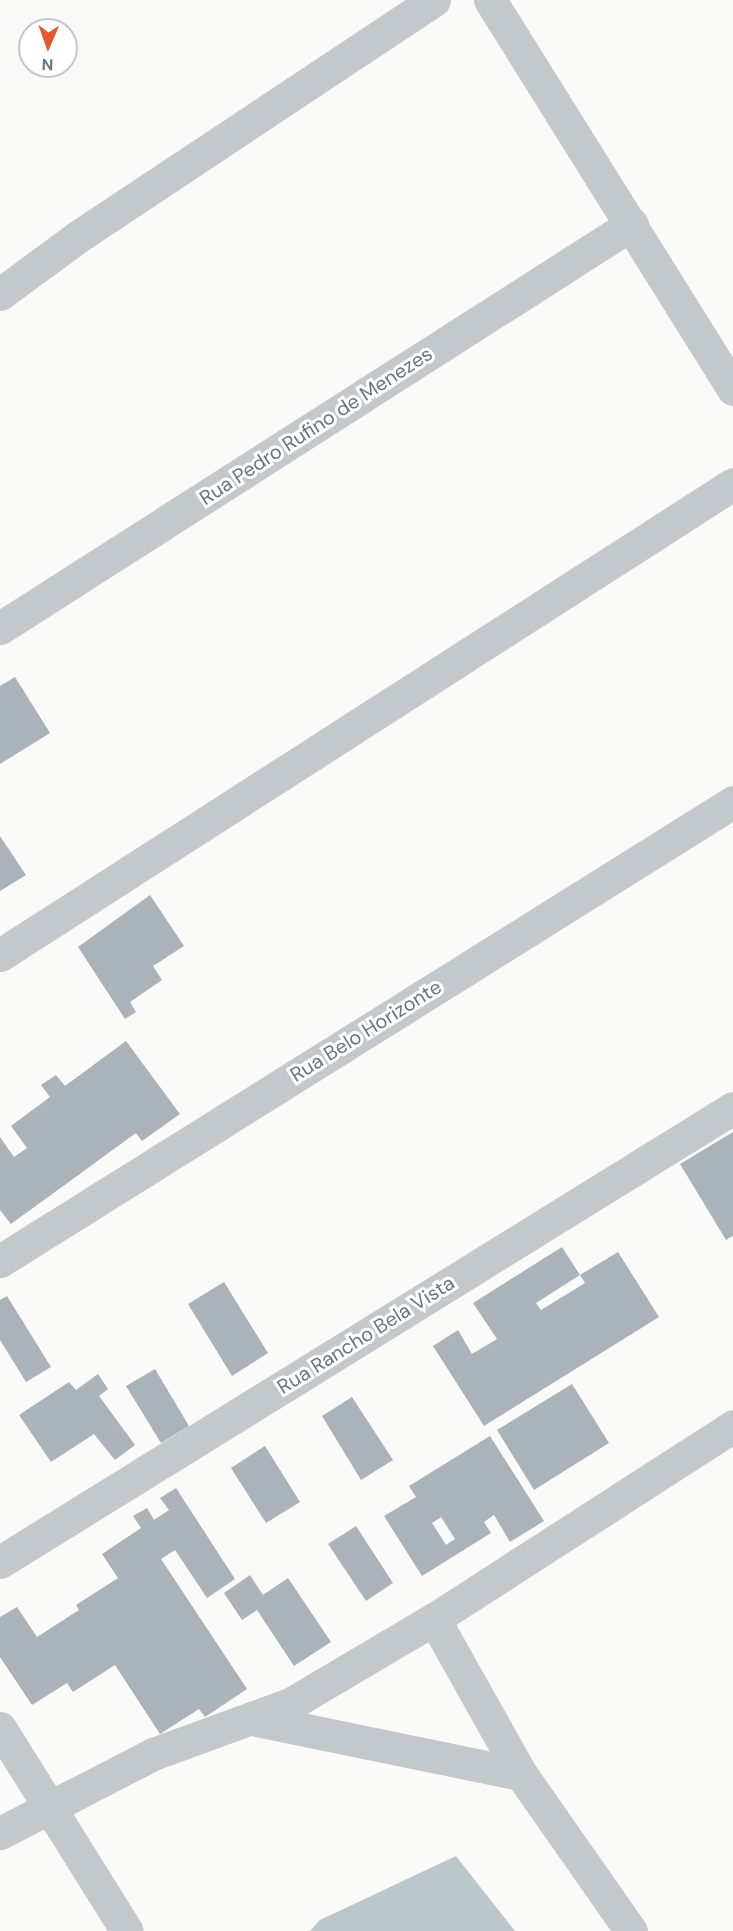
<!DOCTYPE html>
<style>
body{margin:0}
#map{position:relative;width:733px;height:1931px;overflow:hidden;background:#fafaf8;font-family:"DM Sans",sans-serif}
div>[style]{position:absolute}
[style*='--x']{left:calc(var(--x)*1px);top:calc(var(--y)*1px);width:calc(var(--w)*1px);rotate:calc(var(--a)*1deg)}
.water>*{inset:0;background:#bbc7cb}
.building>*{inset:0;background:#aab3b9}
.minor>*{height:33px;margin:-16.5px;padding:0 16.5px;transform-origin:16.5px;border-radius:16.5px;background:#c3c8cc}
span{translate:-50% -50%;white-space:nowrap;text-align:center;line-height:1.15;-webkit-text-stroke:6px #fff;paint-order:stroke}
.street-label{font-size:20px;color:#657683}
.north{position:absolute;left:18px;top:18px;width:60px;height:60px;box-sizing:border-box;background:#fff;border:2px solid #c1c8cd;border-radius:50%;rotate:182deg;font-size:16px;font-weight:700;line-height:24px;text-align:center;color:#657683}
.north::after{content:'';display:block;margin:auto;width:21px;height:27px;background:#e4572e;clip-path:polygon(50% 0,100% 100%,50% 72%,0 100%)}
</style>
<div id="map">
<div class="water">
<i style="clip-path:polygon(456px 1856px,515px 1931px,310px 1931px,320px 1920px)"></i>
</div>
<div class="building">
<i style="clip-path:polygon(15px 677px,50px 733px,0 764px,0 686px)"></i>
<i style="clip-path:polygon(0 836px,26px 875px,0 891px)"></i>
<i style="clip-path:polygon(150px 895px,184px 946px,153px 966px,162px 980px,130px 1002px,136px 1012px,125px 1019px,78px 947px)"></i>
<i style="clip-path:polygon(126px 1041px,180px 1114px,142px 1141px,136px 1133px,11px 1224px,0 1210px,0 1137px,14px 1157px,27px 1148px,11px 1126px,50px 1097px,41px 1085px,56px 1075px,65px 1086px)"></i>
<i style="clip-path:polygon(733px 1132px,733px 1236px,726px 1240px,680px 1164px)"></i>
<i style="clip-path:polygon(562px 1247px,580px 1275px,536px 1303px,541px 1310px,585px 1283px,580px 1275px,618px 1252px,659px 1317px,484px 1426px,433px 1346px,458px 1330px,472px 1354px,497px 1339px,473px 1303px)"></i>
<i style="clip-path:polygon(224px 1282px,268px 1353px,232px 1376px,188px 1304px)"></i>
<i style="clip-path:polygon(7px 1296px,51px 1367px,26px 1382px,0 1340px,0 1300px)"></i>
<i style="clip-path:polygon(155px 1369px,189px 1426px,161px 1443px,126px 1386px)"></i>
<i style="clip-path:polygon(98px 1374px,108px 1389px,99px 1396px,135px 1445px,115px 1460px,94px 1434px,51px 1462px,19px 1415px,69px 1382px,76px 1390px)"></i>
<i style="clip-path:polygon(572px 1384px,609px 1443px,534px 1490px,497px 1430px)"></i>
<i style="clip-path:polygon(352px 1397px,393px 1460px,361px 1480px,322px 1416px)"></i>
<i style="clip-path:polygon(evenodd,490px 1436px,544px 1521px,510px 1542px,494px 1515px,484px 1522px,491px 1533px,422px 1576px,384px 1516px,416px 1497px,409px 1486px,490px 1436px,441px 1517px,455px 1539px,446px 1545px,432px 1523px,441px 1517px)"></i>
<i style="clip-path:polygon(265px 1446px,300px 1502px,266px 1523px,231px 1468px)"></i>
<i style="clip-path:polygon(176px 1488px,235px 1579px,207px 1598px,175px 1550px,161px 1559px,247px 1689px,205px 1717px,199px 1709px,160px 1734px,115px 1665px,73px 1692px,67px 1683px,32px 1705px,0 1657px,0 1617px,17px 1607px,37px 1637px,79px 1610px,76px 1605px,118px 1578px,102px 1554px,141px 1528px,133px 1516px,147px 1508px,154px 1520px,169px 1510px,160px 1498px)"></i>
<i style="clip-path:polygon(356px 1526px,393px 1583px,366px 1601px,328px 1544px)"></i>
<i style="clip-path:polygon(250px 1575px,263px 1595px,288px 1578px,331px 1642px,294px 1666px,257px 1610px,242px 1620px,224px 1593px)"></i>
</div>
<div class="minor">
<i style="--x:490;--y:0;--w:459;--a:58"></i>
<i style="--x:0;--y:294;--w:98;--a:-36.3"></i>
<i style="--x:79;--y:236;--w:426;--a:-33.6"></i>
<i style="--x:0;--y:628;--w:750;--a:-32.59"></i>
<i style="--x:0;--y:955;--w:871;--a:-32.72"></i>
<i style="--x:0;--y:1261;--w:865;--a:-32.05"></i>
<i style="--x:0;--y:1562;--w:862;--a:-31.77"></i>
<i style="--x:434;--y:1619;--w:178;--a:60.7"></i>
<i style="--x:521;--y:1774;--w:192;--a:55"></i>
<i style="--x:252;--y:1719;--w:275;--a:11.6"></i>
<i style="--x:0;--y:1728;--w:239;--a:58"></i>
<i style="--x:0;--y:1833;--w:172;--a:-27.3"></i>
<i style="--x:153;--y:1754;--w:148;--a:-20.1"></i>
<i style="--x:292;--y:1703;--w:165;--a:-30.6"></i>
<i style="--x:434;--y:1619;--w:356;--a:-32.8"></i>
</div>
<div class="street-label">
<span style="left:316px;top:426px;rotate:-33deg">Rua Pedro Rufino de Menezes</span>
<span style="left:366px;top:1031px;rotate:-32deg">Rua Belo Horizonte</span>
<span style="left:366px;top:1335px;rotate:-32deg">Rua Rancho Bela Vista</span>
</div>
<div class="north">N</div>
</div>
